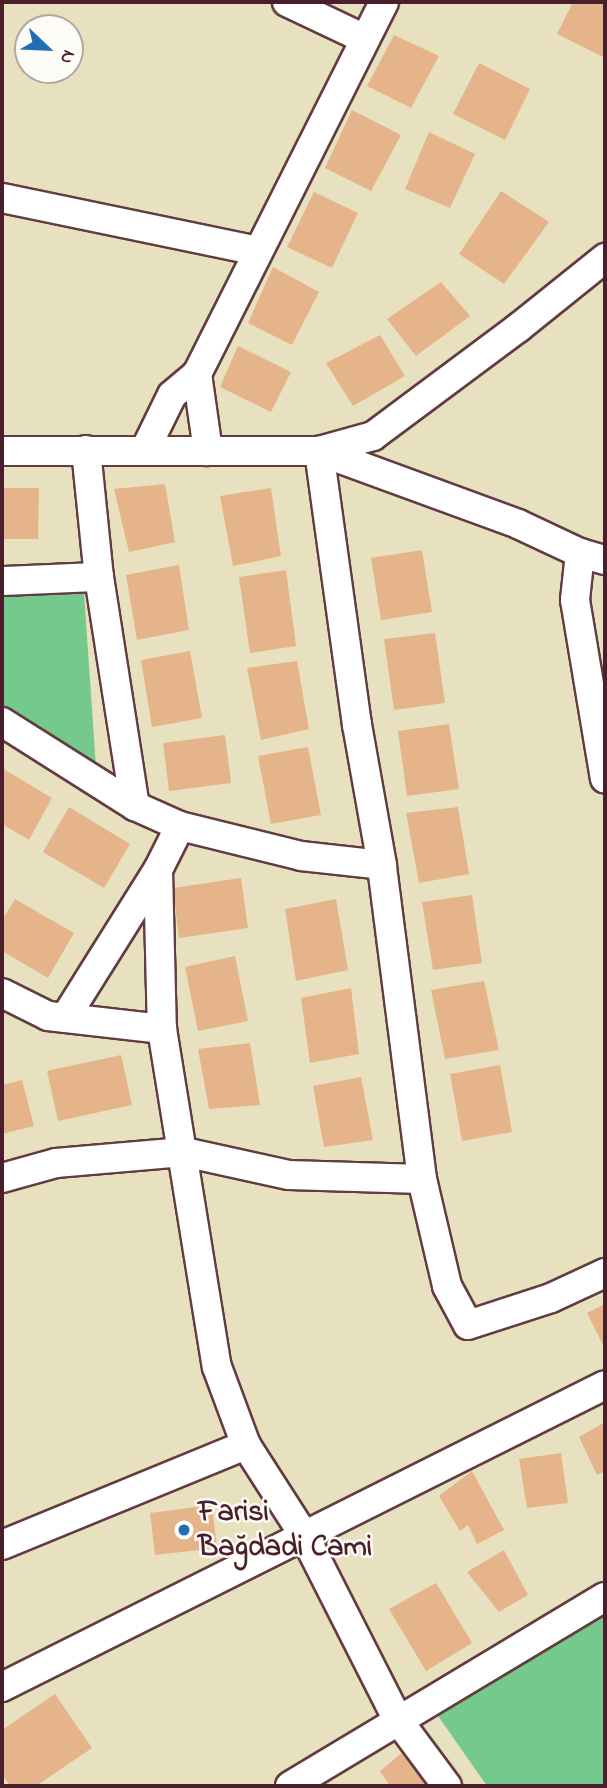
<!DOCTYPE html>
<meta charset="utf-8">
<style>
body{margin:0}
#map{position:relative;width:607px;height:1788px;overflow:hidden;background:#e8e1bf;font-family:"Indie Flower",sans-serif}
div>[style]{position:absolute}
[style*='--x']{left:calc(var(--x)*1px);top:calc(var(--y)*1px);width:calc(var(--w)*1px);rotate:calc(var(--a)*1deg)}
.green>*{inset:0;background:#76c98c}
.building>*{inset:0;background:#e6b48b}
.roads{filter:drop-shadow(2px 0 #623c41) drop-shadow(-2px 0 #623c41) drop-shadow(0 2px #623c41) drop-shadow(0 -2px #623c41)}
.street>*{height:28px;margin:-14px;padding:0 14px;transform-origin:14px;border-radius:14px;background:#fff}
.dots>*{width:19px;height:19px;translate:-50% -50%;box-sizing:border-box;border:4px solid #fdfcf7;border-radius:50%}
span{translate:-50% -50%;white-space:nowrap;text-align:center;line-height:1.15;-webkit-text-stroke:5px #fdfcf7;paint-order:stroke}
.poi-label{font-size:30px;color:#4a1f2b;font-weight:700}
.left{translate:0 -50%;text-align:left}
.frame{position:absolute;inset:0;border:4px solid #4a1f2b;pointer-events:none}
.north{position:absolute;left:14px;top:14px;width:70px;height:70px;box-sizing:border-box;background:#fdfcf7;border:2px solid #b5a4a5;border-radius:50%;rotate:113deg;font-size:19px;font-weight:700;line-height:28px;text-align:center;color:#4a1f2b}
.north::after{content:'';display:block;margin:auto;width:24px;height:32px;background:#1f6fb2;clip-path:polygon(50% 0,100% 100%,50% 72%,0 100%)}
</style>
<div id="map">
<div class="green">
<i style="clip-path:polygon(2px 592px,84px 593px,96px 767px,2px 707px)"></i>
<i style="clip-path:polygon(605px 1611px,605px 1786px,487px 1786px,436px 1713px)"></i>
</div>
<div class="building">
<i style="clip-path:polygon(573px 2px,605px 2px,605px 58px,557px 34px)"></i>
<i style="clip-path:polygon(394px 35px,439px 56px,411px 108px,367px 86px)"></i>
<i style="clip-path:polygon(479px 63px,530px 89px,505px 140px,453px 114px)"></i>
<i style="clip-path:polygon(352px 110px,401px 135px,371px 191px,325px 168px)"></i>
<i style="clip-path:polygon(429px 132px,475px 154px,450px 208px,405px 189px)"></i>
<i style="clip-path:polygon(501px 191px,549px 222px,504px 284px,459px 254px)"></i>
<i style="clip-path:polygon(314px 192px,358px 213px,332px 268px,287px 247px)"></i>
<i style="clip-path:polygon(273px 267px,319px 292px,292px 345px,248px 323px)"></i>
<i style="clip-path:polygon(441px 282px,470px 316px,416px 356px,387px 319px)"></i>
<i style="clip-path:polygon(380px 335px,405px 376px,353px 406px,326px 363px)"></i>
<i style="clip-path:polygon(238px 346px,291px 372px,271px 412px,220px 387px)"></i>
<i style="clip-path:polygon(165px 484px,175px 542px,129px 552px,114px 489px)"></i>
<i style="clip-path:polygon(2px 488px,39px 488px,38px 539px,2px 539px)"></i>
<i style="clip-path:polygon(271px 488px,281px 556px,233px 566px,220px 496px)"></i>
<i style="clip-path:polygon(422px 550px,432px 612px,381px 620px,371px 558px)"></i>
<i style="clip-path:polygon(179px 565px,189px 630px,137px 640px,126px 575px)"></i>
<i style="clip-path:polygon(286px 570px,296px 646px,250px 653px,239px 577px)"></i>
<i style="clip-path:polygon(435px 633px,445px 703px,394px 710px,384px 639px)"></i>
<i style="clip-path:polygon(190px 651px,202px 718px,152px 727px,141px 660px)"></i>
<i style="clip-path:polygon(297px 661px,309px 729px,261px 740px,247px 668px)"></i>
<i style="clip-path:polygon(449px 724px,459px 789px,407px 796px,398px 731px)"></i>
<i style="clip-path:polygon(225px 735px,231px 783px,169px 791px,163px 743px)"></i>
<i style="clip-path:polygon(308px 747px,321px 815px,271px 824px,258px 756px)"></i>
<i style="clip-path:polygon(2px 768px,52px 798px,29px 840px,2px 824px)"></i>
<i style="clip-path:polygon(69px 807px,130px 844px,104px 888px,43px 852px)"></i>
<i style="clip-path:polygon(458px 807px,469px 874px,419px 883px,406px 813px)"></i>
<i style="clip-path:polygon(241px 878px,248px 928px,179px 938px,173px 888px)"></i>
<i style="clip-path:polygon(472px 895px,482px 963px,433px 970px,422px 902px)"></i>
<i style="clip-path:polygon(15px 899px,74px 933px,48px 978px,2px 951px,2px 920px)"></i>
<i style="clip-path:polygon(336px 899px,348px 970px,296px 981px,285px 909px)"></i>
<i style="clip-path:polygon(235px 956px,248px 1021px,198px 1031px,185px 967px)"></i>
<i style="clip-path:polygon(484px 981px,499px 1050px,445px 1059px,431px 990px)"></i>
<i style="clip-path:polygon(351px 988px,359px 1054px,310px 1063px,301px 998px)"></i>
<i style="clip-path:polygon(250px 1043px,260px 1105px,209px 1109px,198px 1049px)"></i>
<i style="clip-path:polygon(121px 1055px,132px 1105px,58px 1121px,47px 1071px)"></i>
<i style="clip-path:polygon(500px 1065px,512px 1132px,462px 1141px,450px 1074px)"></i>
<i style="clip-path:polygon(361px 1077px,373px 1140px,324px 1147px,313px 1086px)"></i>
<i style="clip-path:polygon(22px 1080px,34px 1126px,2px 1134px,2px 1085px)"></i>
<i style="clip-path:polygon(605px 1304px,605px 1349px,587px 1313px)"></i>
<i style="clip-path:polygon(605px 1422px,605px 1471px,597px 1475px,579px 1437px)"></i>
<i style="clip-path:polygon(561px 1453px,568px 1503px,527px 1508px,519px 1459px)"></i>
<i style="clip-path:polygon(472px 1471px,504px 1530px,477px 1544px,468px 1525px,460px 1531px,439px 1496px)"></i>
<i style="clip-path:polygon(212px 1505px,217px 1548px,155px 1555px,150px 1513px)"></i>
<i style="clip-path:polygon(504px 1550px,528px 1595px,499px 1612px,467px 1572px)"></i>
<i style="clip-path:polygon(436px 1583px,472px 1643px,426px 1671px,389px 1609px)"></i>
<i style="clip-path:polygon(55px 1694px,92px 1748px,36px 1786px,10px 1786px,2px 1774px,2px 1730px)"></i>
<i style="clip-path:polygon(409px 1747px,437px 1786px,390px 1786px,380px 1771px)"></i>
</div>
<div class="roads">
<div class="street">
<i style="--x:287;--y:2;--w:86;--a:25.4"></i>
<i style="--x:2;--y:198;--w:261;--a:11.7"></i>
<i style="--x:86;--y:450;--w:128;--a:84.2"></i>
<i style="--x:99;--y:577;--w:232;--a:81.1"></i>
<i style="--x:135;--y:806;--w:49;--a:24"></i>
<i style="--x:180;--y:826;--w:125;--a:13.9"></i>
<i style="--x:301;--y:856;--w:81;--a:6.3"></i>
<i style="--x:145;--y:450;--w:61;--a:-63.9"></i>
<i style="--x:172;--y:395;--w:33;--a:-40"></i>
<i style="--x:2;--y:451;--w:317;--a:0"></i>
<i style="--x:319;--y:451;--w:56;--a:-15.5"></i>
<i style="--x:373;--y:436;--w:181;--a:-36.7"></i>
<i style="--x:518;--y:328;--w:112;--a:-38.8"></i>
<i style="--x:208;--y:451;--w:78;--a:-98.1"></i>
<i style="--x:197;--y:374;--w:416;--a:-63.3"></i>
<i style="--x:580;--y:553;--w:47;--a:96.1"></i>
<i style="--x:575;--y:600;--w:181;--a:80.5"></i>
<i style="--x:2;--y:581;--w:97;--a:-2.4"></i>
<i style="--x:2;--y:722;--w:157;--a:32.3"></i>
<i style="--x:180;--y:826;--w:49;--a:116.6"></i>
<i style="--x:158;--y:870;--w:159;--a:88.6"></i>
<i style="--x:162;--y:1029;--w:342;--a:80.8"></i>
<i style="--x:217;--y:1367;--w:83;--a:69.6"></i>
<i style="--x:246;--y:1445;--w:109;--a:57.3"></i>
<i style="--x:305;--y:1537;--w:205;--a:63.1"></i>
<i style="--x:398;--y:1720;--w:82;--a:53.4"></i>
<i style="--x:2;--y:993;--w:51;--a:26.6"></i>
<i style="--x:48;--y:1016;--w:115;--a:6.5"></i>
<i style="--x:65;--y:1018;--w:175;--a:-57.9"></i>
<i style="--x:2;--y:1178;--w:56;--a:-15.5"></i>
<i style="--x:56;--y:1163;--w:128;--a:-4.9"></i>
<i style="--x:184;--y:1152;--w:107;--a:12.4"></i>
<i style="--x:289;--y:1175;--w:133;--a:1.7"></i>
<i style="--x:422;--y:1179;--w:110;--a:76.8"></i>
<i style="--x:447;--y:1286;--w:44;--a:61.7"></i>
<i style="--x:468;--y:1325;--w:87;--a:-18"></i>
<i style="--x:551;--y:1298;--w:60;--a:-24.8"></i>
<i style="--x:422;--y:1179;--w:317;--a:-97.3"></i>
<i style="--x:382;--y:865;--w:142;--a:-100.1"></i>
<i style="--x:357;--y:725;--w:277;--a:-97.9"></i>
<i style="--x:319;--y:451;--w:212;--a:20.1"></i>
<i style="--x:518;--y:524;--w:68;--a:25.1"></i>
<i style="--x:580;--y:553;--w:26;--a:16"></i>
<i style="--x:2;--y:1545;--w:264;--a:-22.3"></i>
<i style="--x:2;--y:1687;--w:674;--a:-26.6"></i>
<i style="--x:290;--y:1786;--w:367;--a:-31"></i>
</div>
</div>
<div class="dots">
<i style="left:184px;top:1530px;background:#1f6fb2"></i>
</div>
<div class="poi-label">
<span class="left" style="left:198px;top:1530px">Farisi<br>Bağdadi Cami</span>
</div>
<div class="frame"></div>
<div class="north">N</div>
</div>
